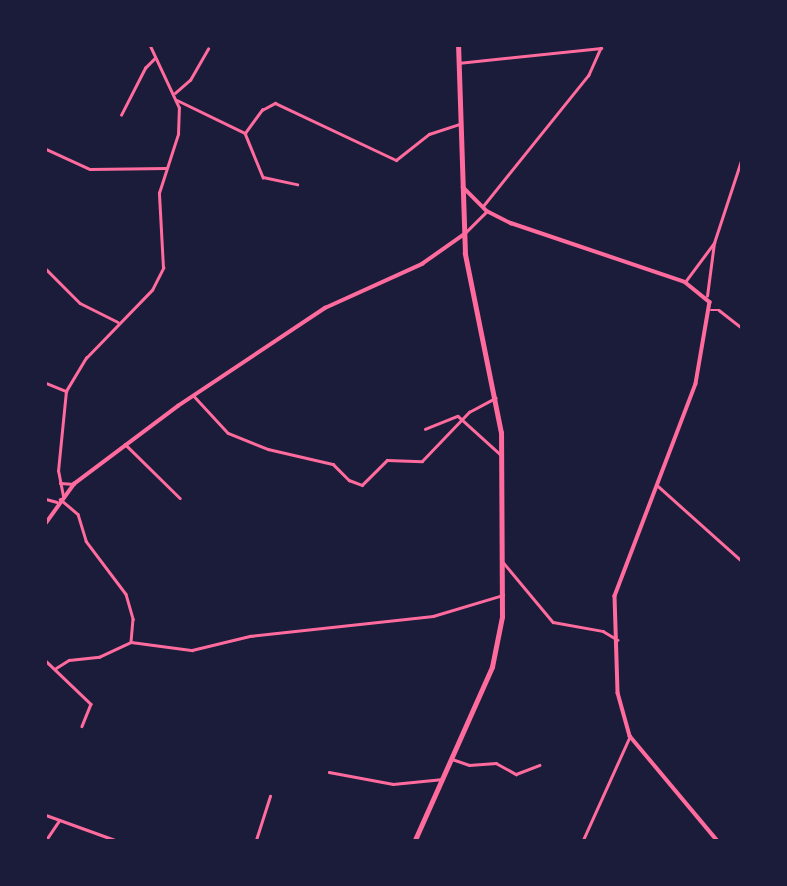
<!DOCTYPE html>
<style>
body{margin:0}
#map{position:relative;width:787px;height:886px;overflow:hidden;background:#1b1b3a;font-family:"Roboto Serif",serif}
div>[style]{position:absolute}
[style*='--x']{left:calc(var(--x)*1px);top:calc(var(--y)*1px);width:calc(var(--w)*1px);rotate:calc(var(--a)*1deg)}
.minor>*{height:2.5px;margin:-1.25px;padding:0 1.25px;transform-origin:1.25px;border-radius:1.25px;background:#ff6b9d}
.tertiary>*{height:3.5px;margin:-1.75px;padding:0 1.75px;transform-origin:1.75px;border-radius:1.75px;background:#ff6b9d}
.secondary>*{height:4.5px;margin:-2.25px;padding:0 2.25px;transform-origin:2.25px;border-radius:2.25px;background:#ff6b9d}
span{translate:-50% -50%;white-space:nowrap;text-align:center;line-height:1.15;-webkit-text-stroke:5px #1b1b3a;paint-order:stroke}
.frame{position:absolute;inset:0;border:47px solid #1b1b3a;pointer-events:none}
</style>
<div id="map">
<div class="minor">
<i style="--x:458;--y:63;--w:144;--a:-6"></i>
<i style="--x:601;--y:48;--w:30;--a:114"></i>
<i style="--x:589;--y:75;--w:169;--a:128.8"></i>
<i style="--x:175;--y:93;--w:20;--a:-41"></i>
<i style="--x:190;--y:80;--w:36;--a:-60"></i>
<i style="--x:177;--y:100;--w:76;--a:25.9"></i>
<i style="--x:245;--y:133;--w:48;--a:67.8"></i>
<i style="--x:263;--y:177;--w:35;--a:12"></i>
<i style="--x:121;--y:115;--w:53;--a:-62.9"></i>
<i style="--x:145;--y:68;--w:14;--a:-45"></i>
<i style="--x:245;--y:133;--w:29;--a:-54"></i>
<i style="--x:262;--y:110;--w:15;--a:-28"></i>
<i style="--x:275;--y:103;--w:134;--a:25.2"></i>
<i style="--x:396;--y:160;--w:42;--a:-38.2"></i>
<i style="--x:429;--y:134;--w:32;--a:-18"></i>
<i style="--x:46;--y:149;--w:48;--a:24.4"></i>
<i style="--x:90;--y:169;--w:76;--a:-0.8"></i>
<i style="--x:465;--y:233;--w:31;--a:-45"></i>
<i style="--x:46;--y:269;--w:48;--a:45"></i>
<i style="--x:80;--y:303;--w:42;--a:26.6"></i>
<i style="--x:685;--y:282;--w:49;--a:-53.4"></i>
<i style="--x:707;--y:296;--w:53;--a:-82.5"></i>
<i style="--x:714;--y:243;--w:89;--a:-71.8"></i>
<i style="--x:711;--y:310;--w:8;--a:0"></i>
<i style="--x:719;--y:310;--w:29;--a:38"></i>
<i style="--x:46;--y:383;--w:22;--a:22"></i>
<i style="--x:194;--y:396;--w:50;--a:47.4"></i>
<i style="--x:228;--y:433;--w:43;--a:21.8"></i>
<i style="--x:268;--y:449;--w:67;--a:13"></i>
<i style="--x:333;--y:464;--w:23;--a:45"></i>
<i style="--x:349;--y:480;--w:14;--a:21"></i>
<i style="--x:362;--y:485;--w:35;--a:-45"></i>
<i style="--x:387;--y:460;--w:35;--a:2"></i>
<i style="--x:422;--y:461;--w:68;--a:-46.2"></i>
<i style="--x:469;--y:412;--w:30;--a:-28"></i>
<i style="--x:425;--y:429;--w:35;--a:-22"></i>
<i style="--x:458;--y:416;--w:58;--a:42.2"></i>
<i style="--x:125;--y:444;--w:77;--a:44.5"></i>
<i style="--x:60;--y:483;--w:14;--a:4"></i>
<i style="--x:658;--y:486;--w:113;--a:41.8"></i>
<i style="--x:63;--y:496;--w:25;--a:-101"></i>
<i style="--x:58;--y:471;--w:80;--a:-84.3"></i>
<i style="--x:66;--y:391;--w:39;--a:-59"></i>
<i style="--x:86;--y:358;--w:95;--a:-45.9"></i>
<i style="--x:152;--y:290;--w:25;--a:-63"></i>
<i style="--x:163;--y:268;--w:75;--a:-93.1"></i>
<i style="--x:159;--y:193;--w:62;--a:-72.1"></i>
<i style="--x:178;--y:134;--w:26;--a:-88"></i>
<i style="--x:179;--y:108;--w:68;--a:-115.1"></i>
<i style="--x:46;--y:499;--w:11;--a:15"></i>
<i style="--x:60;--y:499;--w:23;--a:40"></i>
<i style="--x:78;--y:514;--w:28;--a:73"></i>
<i style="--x:86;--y:541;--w:66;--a:53"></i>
<i style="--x:126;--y:594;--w:26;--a:74"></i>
<i style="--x:133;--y:619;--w:23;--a:95"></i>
<i style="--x:503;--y:562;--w:78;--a:50.2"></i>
<i style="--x:553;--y:622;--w:51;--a:10.2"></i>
<i style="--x:603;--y:631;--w:17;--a:31"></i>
<i style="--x:46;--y:661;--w:62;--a:43.7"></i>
<i style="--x:91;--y:704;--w:24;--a:112"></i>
<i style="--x:56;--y:668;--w:15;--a:-32"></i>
<i style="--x:69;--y:660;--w:30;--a:-6"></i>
<i style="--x:99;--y:657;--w:35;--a:-25"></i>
<i style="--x:131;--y:642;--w:62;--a:7.5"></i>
<i style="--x:192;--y:650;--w:60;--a:-13.6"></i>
<i style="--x:250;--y:636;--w:184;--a:-6.2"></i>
<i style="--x:433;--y:616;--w:73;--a:-16.7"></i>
<i style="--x:452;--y:759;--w:18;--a:19"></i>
<i style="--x:469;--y:765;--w:27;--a:-4"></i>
<i style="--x:496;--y:763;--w:23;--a:29"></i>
<i style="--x:516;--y:774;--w:25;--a:-21"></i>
<i style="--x:329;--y:772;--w:65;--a:10.6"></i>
<i style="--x:393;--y:784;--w:50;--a:-5.7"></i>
<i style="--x:46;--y:815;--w:73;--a:19.9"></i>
<i style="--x:46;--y:840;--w:23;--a:-56"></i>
<i style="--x:256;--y:840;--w:46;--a:-72.3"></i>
<i style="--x:583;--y:840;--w:114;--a:-65.7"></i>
</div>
<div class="tertiary">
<i style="--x:463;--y:187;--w:34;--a:45"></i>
<i style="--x:487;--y:211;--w:27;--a:27"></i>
<i style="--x:511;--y:223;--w:184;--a:18.7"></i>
<i style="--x:685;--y:282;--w:32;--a:39"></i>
<i style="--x:710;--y:302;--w:83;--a:99.7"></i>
<i style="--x:696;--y:384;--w:227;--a:110.9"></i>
<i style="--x:615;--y:596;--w:97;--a:88.2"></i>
<i style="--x:618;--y:693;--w:45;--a:74.4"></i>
<i style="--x:630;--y:736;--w:136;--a:50.1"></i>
<i style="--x:46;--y:523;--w:48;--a:-54.3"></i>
<i style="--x:74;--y:484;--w:130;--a:-36.9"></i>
<i style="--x:178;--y:406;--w:177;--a:-33.7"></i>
<i style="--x:325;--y:308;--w:107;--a:-24.4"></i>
<i style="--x:422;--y:264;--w:50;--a:-35.3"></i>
</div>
<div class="secondary">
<i style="--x:415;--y:840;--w:189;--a:-66"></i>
<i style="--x:492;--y:667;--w:51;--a:-78.7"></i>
<i style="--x:502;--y:617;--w:184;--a:-90.3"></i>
<i style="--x:501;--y:433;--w:183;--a:-101.4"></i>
<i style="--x:465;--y:254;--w:208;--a:-91.9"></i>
</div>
<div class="frame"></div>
</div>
